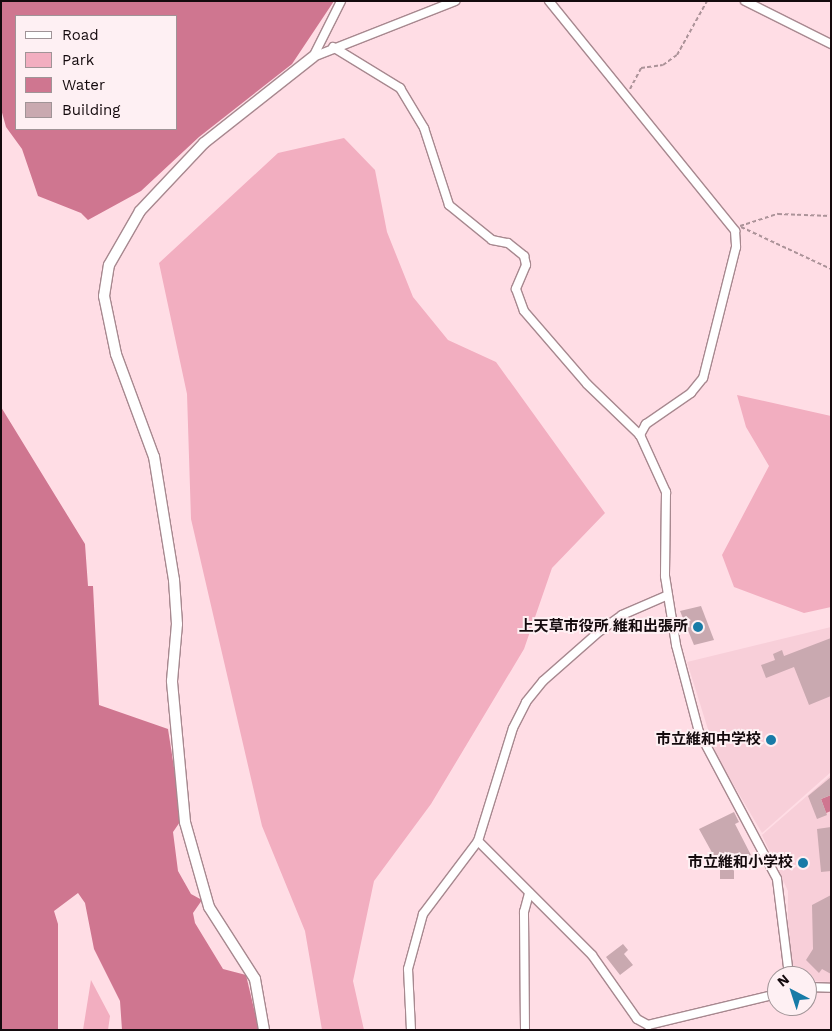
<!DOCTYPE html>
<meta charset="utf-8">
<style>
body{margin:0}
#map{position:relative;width:832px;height:1031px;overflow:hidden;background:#ffdde5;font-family:"Work Sans","Noto Sans JP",sans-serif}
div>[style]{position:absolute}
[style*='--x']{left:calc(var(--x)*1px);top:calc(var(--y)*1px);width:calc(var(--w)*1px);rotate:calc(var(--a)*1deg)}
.built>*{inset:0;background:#f8cfd9}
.green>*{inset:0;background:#f2aec0}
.water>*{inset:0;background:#cf7690}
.building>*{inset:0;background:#c9a9b0}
.path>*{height:2px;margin-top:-1px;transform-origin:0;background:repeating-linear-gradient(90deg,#ac9399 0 4px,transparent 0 6.5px)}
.roads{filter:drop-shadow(1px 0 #a7888f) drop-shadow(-1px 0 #a7888f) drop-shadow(0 1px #a7888f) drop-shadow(0 -1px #a7888f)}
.minor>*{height:8px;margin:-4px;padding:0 4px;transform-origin:4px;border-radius:4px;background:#fff}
.tertiary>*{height:10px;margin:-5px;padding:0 5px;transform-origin:5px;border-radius:5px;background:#fff}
.dots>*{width:14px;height:14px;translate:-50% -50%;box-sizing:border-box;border:2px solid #fef0f3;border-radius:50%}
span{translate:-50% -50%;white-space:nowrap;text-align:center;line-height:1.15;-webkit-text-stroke:4px #fef0f3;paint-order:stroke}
.poi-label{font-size:15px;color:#140a0d;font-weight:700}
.right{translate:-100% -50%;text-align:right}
.frame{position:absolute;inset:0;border:2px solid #140a0d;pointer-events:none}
.legend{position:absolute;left:15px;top:15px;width:162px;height:115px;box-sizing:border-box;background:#fef0f3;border:1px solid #a09497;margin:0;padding:6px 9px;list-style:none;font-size:15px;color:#140a0d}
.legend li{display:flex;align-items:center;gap:10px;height:25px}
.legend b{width:25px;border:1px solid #a09497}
.north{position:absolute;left:767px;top:966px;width:50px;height:50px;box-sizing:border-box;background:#fef0f3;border:1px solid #a09497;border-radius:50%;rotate:320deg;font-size:14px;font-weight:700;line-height:20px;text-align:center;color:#140a0d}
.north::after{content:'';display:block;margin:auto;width:18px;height:22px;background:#177ba7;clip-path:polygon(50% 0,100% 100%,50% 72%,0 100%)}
</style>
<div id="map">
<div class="built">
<i style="clip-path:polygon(831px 627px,831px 772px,762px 833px,716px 755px,687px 662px)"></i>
<i style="clip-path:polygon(831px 775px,831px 982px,809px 981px,792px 970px,788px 961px,788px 891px,762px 835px)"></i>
</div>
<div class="green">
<i style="clip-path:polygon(344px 138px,375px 170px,387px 232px,413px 297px,448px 340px,496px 362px,605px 513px,552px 568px,524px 649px,431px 804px,374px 881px,353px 981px,364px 1030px,322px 1030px,305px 931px,262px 826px,191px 519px,187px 394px,159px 263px,278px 153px)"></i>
<i style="clip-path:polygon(737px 395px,831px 416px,831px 607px,804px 613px,734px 587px,722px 555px,769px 466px,746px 427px)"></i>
<i style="clip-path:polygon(91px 980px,110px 1016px,108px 1030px,83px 1030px)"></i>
</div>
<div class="water">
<i style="clip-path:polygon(evenodd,1px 1px,334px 1px,292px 64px,199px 137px,141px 191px,88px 220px,81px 213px,38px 196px,22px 149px,6px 127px,1px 109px,1px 1px,16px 16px,176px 16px,176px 129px,16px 129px,16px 16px)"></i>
<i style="clip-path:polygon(1px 407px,85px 544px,88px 586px,93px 586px,99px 705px,168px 729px,182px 819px,173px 832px,178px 871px,191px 894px,202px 900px,193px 913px,195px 923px,223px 969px,246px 975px,259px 1030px,122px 1030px,120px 1001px,94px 949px,85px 903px,78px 893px,54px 911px,58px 924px,58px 1030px,1px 1030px)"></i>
<i style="clip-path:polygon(831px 795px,831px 811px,826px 813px,821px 799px)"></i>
</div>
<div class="building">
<i style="clip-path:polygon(701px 606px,714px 640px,694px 645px,680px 611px)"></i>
<i style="clip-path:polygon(831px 638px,831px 696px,809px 705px,794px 667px,766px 678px,761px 665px,775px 660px,773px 654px,782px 650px,784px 656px)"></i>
<i style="clip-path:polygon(831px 777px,831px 795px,821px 799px,827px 815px,817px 819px,808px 796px)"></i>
<i style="clip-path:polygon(734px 812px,739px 822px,735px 824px,753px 859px,734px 868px,734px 879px,720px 879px,720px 867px,699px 829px)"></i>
<i style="clip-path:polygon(831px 827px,831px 871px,821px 872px,817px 829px)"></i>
<i style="clip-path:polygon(831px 895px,831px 974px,822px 969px,819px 973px,806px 960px,813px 949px,812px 905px)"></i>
<i style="clip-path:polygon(623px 944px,628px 950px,624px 954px,633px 965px,620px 975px,606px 957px)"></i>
</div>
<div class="path">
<i style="--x:630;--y:89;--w:24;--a:-62"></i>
<i style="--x:641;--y:68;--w:22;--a:-8"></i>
<i style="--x:663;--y:65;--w:17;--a:-36"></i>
<i style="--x:677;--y:55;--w:62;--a:-60.9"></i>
<i style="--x:740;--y:226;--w:40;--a:-18"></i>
<i style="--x:778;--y:214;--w:53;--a:2.2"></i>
<i style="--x:741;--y:227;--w:99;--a:25"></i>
</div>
<div class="roads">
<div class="minor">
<i style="--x:549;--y:1;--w:296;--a:51"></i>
<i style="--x:735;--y:231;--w:16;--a:86"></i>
<i style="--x:736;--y:247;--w:135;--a:104.1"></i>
<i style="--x:703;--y:378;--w:19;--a:129"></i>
<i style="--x:691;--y:393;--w:55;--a:145.4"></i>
<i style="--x:646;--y:424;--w:13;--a:119"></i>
<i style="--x:640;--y:435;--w:63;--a:65.5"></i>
<i style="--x:666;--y:492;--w:84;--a:90.7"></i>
<i style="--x:665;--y:576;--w:70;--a:80.9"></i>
<i style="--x:676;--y:645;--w:90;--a:75.2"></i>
<i style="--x:699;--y:732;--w:166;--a:62"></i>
<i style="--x:777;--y:879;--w:98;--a:82.9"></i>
<i style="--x:745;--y:1;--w:96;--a:26.6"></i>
<i style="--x:333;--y:47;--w:79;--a:31.5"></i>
<i style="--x:400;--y:88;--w:47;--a:59"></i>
<i style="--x:424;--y:128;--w:81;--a:72"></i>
<i style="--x:449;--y:205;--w:55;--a:39.1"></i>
<i style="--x:492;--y:240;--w:16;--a:11"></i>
<i style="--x:508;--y:243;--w:21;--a:39"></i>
<i style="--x:524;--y:256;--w:9;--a:77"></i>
<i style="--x:526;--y:265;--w:26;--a:113"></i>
<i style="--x:516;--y:289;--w:23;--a:70"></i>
<i style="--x:524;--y:311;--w:96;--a:49.2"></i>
<i style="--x:587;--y:384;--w:74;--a:43.9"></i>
<i style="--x:313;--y:57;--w:153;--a:-21.5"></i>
<i style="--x:313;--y:57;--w:63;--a:-63.4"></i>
<i style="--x:478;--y:841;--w:161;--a:45"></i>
<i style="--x:592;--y:955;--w:78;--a:54.9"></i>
<i style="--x:637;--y:1019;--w:13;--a:29"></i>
<i style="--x:648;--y:1025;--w:133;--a:-13.5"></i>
<i style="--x:807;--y:987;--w:24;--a:2"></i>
<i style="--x:411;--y:1030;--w:61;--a:-92.8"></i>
<i style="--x:408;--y:969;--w:57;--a:-74.7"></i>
<i style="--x:423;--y:914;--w:91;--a:-53"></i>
<i style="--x:478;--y:841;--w:118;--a:-72.8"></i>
<i style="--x:513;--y:728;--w:29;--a:-63"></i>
<i style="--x:526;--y:702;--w:27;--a:-51"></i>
<i style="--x:543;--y:681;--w:76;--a:-41.3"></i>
<i style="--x:600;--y:631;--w:27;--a:-36"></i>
<i style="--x:622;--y:615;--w:50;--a:-23.5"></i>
<i style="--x:525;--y:1030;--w:118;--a:-90.5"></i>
<i style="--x:524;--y:912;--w:20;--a:-75"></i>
</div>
<div class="tertiary">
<i style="--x:264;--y:1030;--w:52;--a:-100"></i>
<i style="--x:255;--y:979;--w:85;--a:-122.6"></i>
<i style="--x:209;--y:907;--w:88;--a:-105.8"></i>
<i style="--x:185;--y:822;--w:142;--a:-95.3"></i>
<i style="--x:172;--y:681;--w:57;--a:-85"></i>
<i style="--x:177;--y:624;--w:44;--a:-93.9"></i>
<i style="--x:174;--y:580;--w:125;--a:-99.2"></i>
<i style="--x:154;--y:457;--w:110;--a:-110.3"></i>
<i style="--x:116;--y:354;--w:59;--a:-101.7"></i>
<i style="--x:104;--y:296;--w:31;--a:-81"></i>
<i style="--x:109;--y:265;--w:62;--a:-60.1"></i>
<i style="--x:140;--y:211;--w:93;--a:-46.7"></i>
<i style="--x:204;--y:143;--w:139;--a:-38.3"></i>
</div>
</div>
<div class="dots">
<i style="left:698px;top:627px;background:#177ba7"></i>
<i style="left:771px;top:740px;background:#177ba7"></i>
<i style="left:803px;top:863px;background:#177ba7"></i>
</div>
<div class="poi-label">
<span class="right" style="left:688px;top:627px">上天草市役所 維和出張所</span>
<span class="right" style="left:761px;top:740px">市立維和中学校</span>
<span class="right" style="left:793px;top:863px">市立維和小学校</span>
</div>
<div class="frame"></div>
<ul class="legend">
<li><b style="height:6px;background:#fff"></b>Road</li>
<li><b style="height:14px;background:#f2aec0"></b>Park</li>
<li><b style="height:14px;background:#cf7690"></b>Water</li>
<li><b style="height:14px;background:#c9a9b0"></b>Building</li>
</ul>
<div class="north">N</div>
</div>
